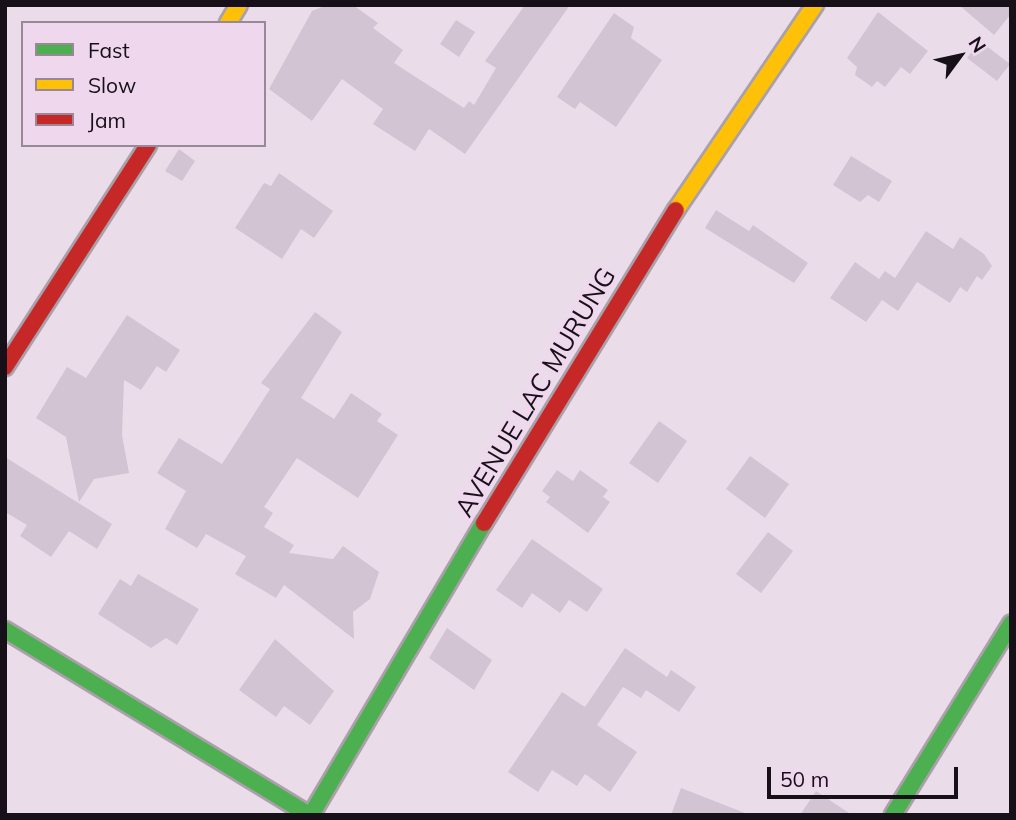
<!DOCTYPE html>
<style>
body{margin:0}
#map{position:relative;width:1016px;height:820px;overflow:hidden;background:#eadde9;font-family:Mulish,sans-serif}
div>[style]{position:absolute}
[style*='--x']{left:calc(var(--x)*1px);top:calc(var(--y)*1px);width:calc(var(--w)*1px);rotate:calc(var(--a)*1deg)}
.building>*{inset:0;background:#d3c4d3}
.roads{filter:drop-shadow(2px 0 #aaa0aa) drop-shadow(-2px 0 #aaa0aa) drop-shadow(0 2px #aaa0aa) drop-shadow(0 -2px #aaa0aa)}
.fast>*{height:16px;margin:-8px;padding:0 8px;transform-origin:8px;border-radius:8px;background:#4caf50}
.slow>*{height:16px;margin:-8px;padding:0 8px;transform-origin:8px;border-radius:8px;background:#ffc107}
.jam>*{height:16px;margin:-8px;padding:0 8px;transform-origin:8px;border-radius:8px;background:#c62828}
span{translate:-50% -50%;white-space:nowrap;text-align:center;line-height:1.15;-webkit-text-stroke:7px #efd8ee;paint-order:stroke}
.street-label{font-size:26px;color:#181018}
.frame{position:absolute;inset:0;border:7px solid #181018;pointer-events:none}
.legend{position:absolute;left:21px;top:21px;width:245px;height:126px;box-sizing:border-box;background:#efd8ee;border:2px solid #998898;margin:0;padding:9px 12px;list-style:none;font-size:21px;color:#181018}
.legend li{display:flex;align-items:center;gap:14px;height:35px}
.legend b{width:35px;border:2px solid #998898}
.north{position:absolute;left:925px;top:21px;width:70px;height:70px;-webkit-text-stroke:5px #efd8ee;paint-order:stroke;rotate:57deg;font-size:19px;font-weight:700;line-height:28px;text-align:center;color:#181018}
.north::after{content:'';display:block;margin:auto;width:24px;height:32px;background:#181018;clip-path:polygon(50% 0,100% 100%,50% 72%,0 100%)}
.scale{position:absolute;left:767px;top:767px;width:191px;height:32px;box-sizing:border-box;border:4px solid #181018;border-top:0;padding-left:9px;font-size:21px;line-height:24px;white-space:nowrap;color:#181018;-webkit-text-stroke:5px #efd8ee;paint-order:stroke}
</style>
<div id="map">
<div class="building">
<i style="clip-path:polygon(327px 5px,353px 5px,378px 23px,373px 28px,403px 50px,394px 63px,464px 108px,469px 101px,474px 105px,496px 68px,485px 61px,525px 5px,570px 5px,465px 154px,429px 129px,415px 151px,373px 124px,383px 109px,342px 79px,312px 121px,269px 89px,312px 11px)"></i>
<i style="clip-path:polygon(959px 5px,1011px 5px,1011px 14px,994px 35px)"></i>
<i style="clip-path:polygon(878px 12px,928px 51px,910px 74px,901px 67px,885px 87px,877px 81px,872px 87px,855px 75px,857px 67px,847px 58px)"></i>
<i style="clip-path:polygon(614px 13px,634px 27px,631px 38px,662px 60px,616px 127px,580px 102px,575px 109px,557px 97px)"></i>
<i style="clip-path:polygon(456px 20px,475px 32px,459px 57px,440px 44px)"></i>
<i style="clip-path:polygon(980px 41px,1010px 64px,997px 81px,967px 58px)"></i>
<i style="clip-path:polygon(179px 149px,195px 161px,182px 181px,165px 171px)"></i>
<i style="clip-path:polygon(851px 156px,892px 181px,879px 202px,868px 195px,860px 202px,833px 185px)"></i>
<i style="clip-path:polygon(279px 173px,333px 211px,314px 238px,301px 229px,282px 259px,235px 228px,264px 183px,271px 186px)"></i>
<i style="clip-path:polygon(716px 210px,749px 231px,753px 225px,808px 263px,794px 283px,705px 228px)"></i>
<i style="clip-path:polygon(926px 231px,953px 249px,960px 237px,984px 254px,992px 266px,982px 280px,977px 276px,967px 292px,960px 287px,950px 303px,917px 282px,898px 311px,882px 300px,866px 322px,830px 298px,855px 262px,879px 279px,885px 271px,895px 278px)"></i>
<i style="clip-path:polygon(315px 312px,342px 332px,301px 398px,334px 419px,351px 393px,382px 414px,377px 421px,398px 435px,358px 498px,297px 458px,264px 507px,273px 513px,264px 527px,294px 545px,289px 553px,333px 559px,343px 546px,379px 572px,370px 599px,353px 612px,354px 639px,284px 585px,276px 598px,235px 574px,246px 556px,206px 534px,197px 548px,165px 529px,186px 491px,157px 473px,179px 438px,222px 464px,270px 389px,261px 383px)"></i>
<i style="clip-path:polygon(127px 315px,180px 350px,166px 372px,157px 366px,141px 390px,124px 380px,122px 435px,129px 473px,94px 479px,79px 502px,66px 437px,36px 418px,67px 367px,86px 378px)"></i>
<i style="clip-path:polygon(659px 421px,687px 441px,658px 483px,629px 463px)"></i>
<i style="clip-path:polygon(750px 456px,789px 484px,765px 518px,726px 489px)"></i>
<i style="clip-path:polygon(5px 457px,112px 524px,97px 549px,69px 531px,51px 557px,20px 536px,27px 525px,5px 512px)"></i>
<i style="clip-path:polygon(557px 470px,573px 481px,580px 470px,608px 490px,603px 497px,610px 502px,588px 533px,546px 502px,550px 497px,542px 491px)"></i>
<i style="clip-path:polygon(768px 532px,793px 551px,761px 593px,736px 574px)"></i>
<i style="clip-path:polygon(532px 539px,603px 589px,587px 612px,569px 600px,560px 613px,532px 593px,522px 608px,496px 590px)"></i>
<i style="clip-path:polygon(138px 574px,199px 609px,177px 645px,166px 638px,151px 648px,98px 614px,120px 579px,131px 586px)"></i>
<i style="clip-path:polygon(447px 628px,492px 660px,474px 690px,429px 658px)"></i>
<i style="clip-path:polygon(275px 639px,334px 691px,310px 725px,284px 706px,276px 717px,239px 690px)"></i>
<i style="clip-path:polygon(625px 648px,667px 677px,671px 670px,696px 687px,679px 712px,646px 690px,641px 698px,623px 687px,597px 725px,637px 752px,610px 792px,585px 774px,577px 786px,552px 770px,538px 792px,508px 772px,562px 692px,585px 707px)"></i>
<i style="clip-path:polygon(681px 788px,745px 813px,745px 815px,671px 815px)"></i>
<i style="clip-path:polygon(816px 791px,852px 815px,800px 815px)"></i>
</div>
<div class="roads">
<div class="fast">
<i style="--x:5;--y:630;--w:356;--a:31.3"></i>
<i style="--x:311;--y:815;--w:339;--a:-59.4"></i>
<i style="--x:893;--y:815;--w:225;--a:-58.3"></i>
</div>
<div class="slow">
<i style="--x:228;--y:23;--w:21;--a:-59"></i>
<i style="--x:676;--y:210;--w:248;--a:-55.9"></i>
</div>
<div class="jam">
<i style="--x:5;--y:367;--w:264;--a:-57.2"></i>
<i style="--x:484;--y:523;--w:367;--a:-58.5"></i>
</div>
</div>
<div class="street-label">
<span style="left:535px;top:392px;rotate:-59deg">AVENUE LAC MURUNG</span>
</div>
<div class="frame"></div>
<ul class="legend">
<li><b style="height:9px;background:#4caf50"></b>Fast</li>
<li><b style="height:9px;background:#ffc107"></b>Slow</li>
<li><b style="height:9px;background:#c62828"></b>Jam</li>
</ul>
<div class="north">N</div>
<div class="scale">50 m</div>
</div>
